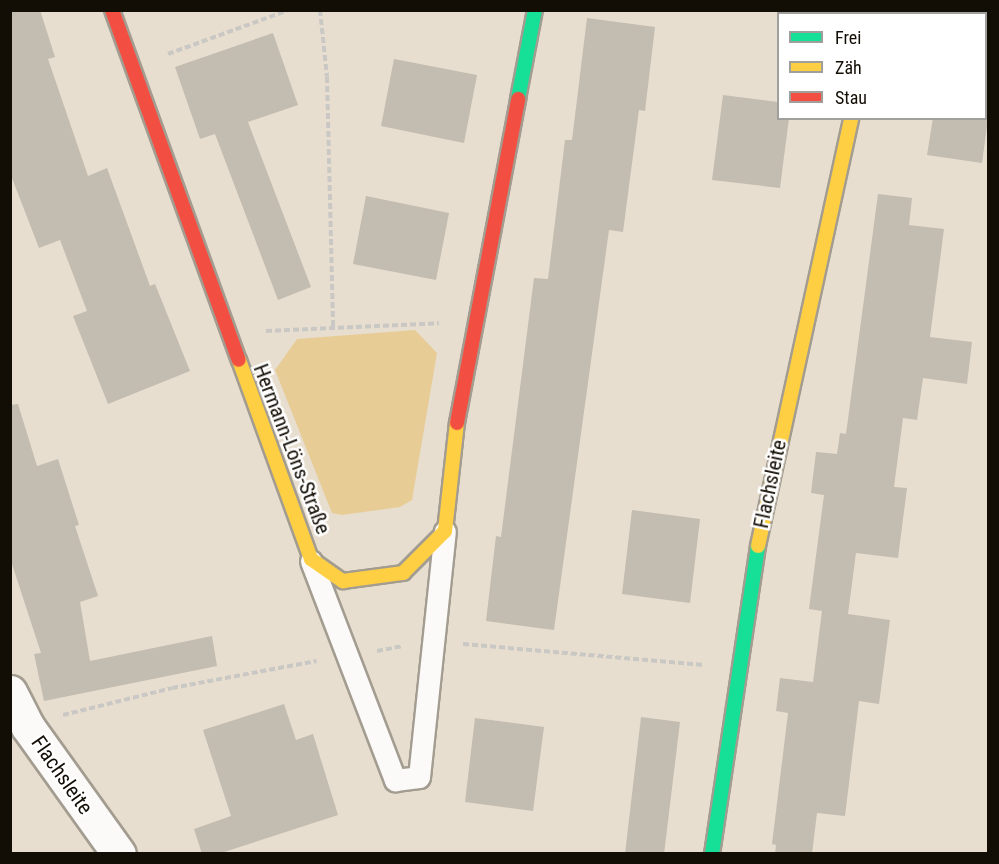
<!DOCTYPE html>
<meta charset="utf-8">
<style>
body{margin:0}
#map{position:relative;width:999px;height:864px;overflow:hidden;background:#e7decf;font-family:"Roboto Condensed",sans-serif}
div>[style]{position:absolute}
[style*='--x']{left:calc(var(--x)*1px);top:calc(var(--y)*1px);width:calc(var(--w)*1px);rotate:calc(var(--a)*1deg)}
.green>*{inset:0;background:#e8cc96}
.building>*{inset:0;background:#c3bcb0}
.path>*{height:4px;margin-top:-2px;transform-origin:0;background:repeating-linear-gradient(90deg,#cac8c4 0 6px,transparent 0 9px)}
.roads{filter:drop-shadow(2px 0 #a39c90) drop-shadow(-2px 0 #a39c90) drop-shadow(0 2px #a39c90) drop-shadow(0 -2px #a39c90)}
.lane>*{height:21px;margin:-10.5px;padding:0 10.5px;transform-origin:10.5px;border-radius:10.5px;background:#fbfaf8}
.street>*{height:33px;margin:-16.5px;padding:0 16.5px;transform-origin:16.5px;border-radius:16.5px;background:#fbfaf8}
.fast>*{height:14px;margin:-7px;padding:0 7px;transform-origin:7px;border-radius:7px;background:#16e098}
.slow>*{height:14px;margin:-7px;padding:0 7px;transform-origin:7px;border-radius:7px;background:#ffcf43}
.jam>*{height:14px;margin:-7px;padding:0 7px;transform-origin:7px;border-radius:7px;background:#f24e42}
span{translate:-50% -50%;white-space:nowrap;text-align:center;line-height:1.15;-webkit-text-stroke:5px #fff;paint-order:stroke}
.street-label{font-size:21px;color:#130e05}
.frame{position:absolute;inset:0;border:12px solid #130e05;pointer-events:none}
.legend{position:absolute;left:777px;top:12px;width:210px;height:108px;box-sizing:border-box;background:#fff;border:2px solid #a19f9b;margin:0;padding:8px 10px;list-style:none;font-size:18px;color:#130e05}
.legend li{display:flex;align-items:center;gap:12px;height:30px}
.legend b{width:30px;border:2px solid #a19f9b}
</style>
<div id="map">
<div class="green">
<i style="clip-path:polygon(415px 330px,437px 353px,412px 500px,400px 507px,342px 515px,332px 513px,275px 370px,297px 339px)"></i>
</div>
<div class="building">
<i style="clip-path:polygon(10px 10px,40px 10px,55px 57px,48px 59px,88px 176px,107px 168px,150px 286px,155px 284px,190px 371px,108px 404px,73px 316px,87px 311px,60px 240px,39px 248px,10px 173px)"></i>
<i style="clip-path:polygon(587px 18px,655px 27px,645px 111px,639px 110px,623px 232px,609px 230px,554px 630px,486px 621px,496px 536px,501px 537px,534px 278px,548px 279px,565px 140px,572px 140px)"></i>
<i style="clip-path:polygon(273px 33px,298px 105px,248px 122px,311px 287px,278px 300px,215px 134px,200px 139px,175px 67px)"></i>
<i style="clip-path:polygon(394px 59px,477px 75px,464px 143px,381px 126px)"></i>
<i style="clip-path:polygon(723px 95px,778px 102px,778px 118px,789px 118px,780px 188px,712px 180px)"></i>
<i style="clip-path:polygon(933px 118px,988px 118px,982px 163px,927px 155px)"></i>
<i style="clip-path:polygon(878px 194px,912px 198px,909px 225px,944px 229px,930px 337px,972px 342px,967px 384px,923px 378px,917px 420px,903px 418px,894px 487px,907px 488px,898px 558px,856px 553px,848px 614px,890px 620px,879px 704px,859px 701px,845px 816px,817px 813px,812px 854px,775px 854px,776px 845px,772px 844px,788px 713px,776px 711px,780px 678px,813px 682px,822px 611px,809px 609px,824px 495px,811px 493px,816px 452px,837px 454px,840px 433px,846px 434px)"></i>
<i style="clip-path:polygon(366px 196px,449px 213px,436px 280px,353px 264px)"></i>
<i style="clip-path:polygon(18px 404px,37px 466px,58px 459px,79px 525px,75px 526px,98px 596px,80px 602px,90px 661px,212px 636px,217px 666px,44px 701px,34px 654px,41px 653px,10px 558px,10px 405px)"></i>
<i style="clip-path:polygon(632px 510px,700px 519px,690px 603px,622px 594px)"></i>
<i style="clip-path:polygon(284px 704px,296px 740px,313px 734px,338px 815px,218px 854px,202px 854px,194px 829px,231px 816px,203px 730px)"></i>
<i style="clip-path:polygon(641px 717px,680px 722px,664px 854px,625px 854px)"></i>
<i style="clip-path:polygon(475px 718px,544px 727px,533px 811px,465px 802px)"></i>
</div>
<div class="path">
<i style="--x:320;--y:10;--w:67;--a:84"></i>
<i style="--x:327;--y:77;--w:251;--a:88.6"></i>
<i style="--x:168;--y:54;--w:128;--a:-20.1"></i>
<i style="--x:266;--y:331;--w:173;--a:-2.6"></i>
<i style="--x:463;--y:644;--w:242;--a:5"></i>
<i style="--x:377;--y:651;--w:25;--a:-11"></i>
<i style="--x:63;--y:715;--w:112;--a:-13.9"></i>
<i style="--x:172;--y:688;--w:147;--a:-10.6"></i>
</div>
<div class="roads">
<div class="lane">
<i style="--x:311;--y:561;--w:235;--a:69"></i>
<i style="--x:395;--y:780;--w:24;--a:-7"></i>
<i style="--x:419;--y:777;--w:247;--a:-84"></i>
</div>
<div class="street">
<i style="--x:874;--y:14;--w:4;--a:-76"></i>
<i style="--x:10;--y:692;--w:39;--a:63"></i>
<i style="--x:28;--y:727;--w:156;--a:54.4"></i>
</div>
<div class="fast">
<i style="--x:518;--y:99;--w:91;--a:-79.2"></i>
<i style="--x:712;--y:854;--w:311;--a:-81.5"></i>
</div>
<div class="slow">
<i style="--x:239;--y:360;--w:212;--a:70.1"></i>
<i style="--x:311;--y:559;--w:39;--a:35"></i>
<i style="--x:343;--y:581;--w:61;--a:-7.6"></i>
<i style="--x:403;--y:573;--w:59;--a:-45"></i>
<i style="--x:445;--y:531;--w:109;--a:-83.7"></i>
<i style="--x:758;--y:546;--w:438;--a:-77.7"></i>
</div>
<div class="jam">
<i style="--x:112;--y:10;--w:372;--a:70.1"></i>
<i style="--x:457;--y:423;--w:330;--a:-79.3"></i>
</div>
</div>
<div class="street-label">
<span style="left:292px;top:449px;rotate:69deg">Hermann-Löns-Straße</span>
<span style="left:770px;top:484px;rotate:-78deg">Flachsleite</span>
<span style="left:62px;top:775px;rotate:55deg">Flachsleite</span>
</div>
<div class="frame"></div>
<ul class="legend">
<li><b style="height:8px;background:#16e098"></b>Frei</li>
<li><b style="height:8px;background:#ffcf43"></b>Zäh</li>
<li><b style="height:8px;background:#f24e42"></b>Stau</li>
</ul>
</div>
